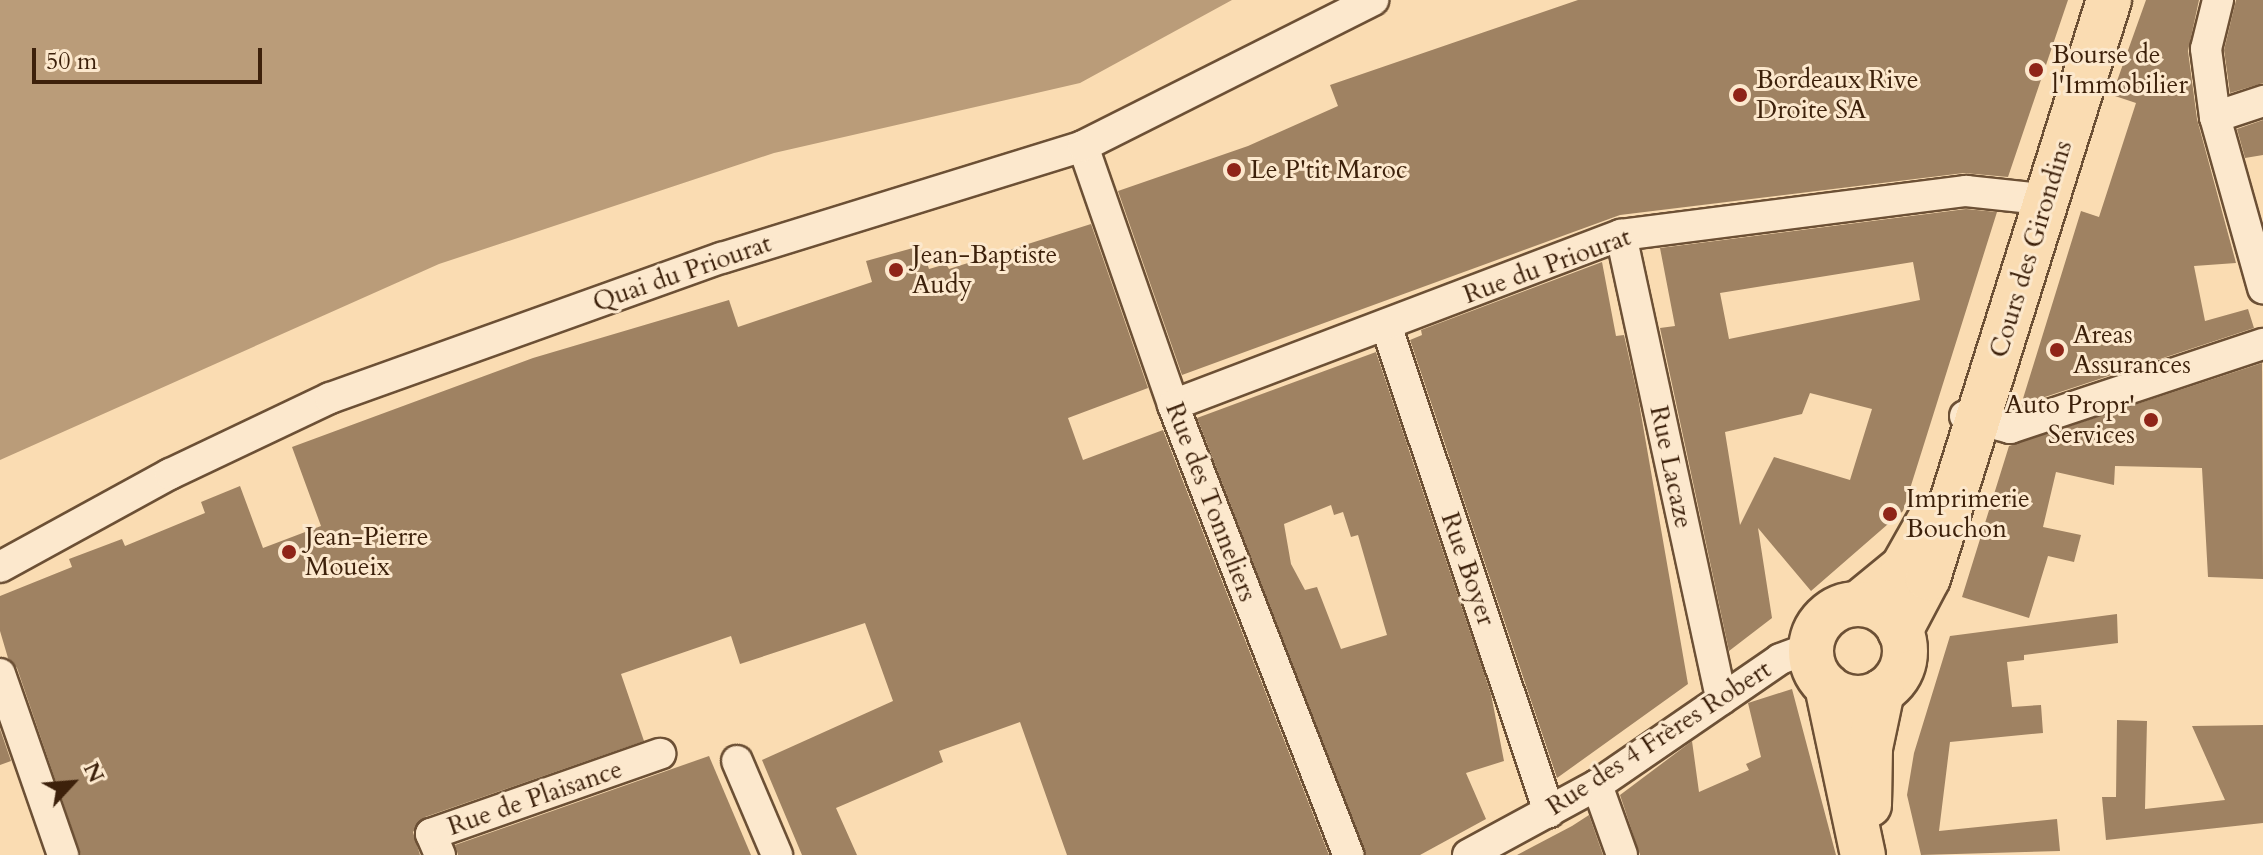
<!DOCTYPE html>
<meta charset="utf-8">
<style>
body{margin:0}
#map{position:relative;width:2263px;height:855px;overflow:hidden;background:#fadcb2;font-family:Cardo,serif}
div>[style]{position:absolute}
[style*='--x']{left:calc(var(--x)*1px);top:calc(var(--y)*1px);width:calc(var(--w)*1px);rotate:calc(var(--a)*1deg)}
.water>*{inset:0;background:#ba9c79}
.building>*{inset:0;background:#9f8262}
.roads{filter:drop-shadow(2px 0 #6c5035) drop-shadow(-2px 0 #6c5035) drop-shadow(0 2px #6c5035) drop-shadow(0 -2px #6c5035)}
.minor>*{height:30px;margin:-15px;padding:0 15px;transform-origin:15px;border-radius:15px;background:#fce8cd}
.primary>*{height:44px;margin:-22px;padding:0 22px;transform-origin:22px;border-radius:22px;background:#fadcb2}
.primary>.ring{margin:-22px;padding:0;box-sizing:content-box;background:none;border:44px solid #fadcb2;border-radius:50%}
.dots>*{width:22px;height:22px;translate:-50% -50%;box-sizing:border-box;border:4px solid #fce8cd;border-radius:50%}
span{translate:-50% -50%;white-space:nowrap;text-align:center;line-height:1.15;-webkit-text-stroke:6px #fce8cd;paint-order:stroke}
.poi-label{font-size:26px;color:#3d210b}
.left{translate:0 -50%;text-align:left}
.right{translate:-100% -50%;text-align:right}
.street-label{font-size:26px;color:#3d210b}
.north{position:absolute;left:32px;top:743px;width:80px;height:80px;-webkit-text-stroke:6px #fce8cd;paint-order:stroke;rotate:64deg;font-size:22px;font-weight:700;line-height:32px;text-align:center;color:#3d210b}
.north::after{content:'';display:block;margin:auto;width:28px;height:36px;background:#3d210b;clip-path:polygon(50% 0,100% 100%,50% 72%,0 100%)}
.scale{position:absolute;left:32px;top:48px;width:230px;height:36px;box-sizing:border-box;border:4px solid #3d210b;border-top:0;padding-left:10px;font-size:24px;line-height:28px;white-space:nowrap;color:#3d210b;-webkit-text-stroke:6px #fce8cd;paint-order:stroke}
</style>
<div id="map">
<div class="water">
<i style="clip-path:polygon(0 0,1232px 0,1080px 83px,774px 153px,439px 264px,0 460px)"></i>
</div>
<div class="building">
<i style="clip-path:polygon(1578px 0,2068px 0,2008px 177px,1964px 173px,1620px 215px,1182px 375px,1118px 191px,1248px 146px,1338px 106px,1330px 85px)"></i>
<i style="clip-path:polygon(2146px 0,2199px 0,2188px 51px,2197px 119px,2236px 263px,2194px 266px,2205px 321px,2248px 309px,2254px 328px,2021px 405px,2081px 211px,2099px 217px,2136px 103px,2112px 95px)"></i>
<i style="clip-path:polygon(2236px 0,2263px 0,2263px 83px,2230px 93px,2224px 50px)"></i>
<i style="clip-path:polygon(2263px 120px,2263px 155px,2245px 158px,2237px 129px)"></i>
<i style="clip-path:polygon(evenodd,1966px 209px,1997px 212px,1903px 511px,1811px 591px,1758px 528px,1772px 618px,1729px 651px,1660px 328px,1675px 326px,1660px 248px,1966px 209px,1913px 262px,1920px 300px,1729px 339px,1720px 293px,1913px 262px,1966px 209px,1810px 393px,1872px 409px,1850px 480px,1774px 457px,1740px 525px,1725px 432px,1802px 414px,1810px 393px)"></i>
<i style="clip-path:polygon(1091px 224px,1148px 388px,1068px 418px,1083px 460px,1163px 430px,1329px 855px,1067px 855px,1020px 722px,939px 751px,943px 762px,836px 808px,857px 855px,802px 855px,762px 760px,893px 701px,865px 623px,740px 664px,731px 636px,621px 674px,644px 741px,425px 817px,413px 832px,420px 855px,81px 855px,17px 668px,8px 658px,0 631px,0 596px,72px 567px,69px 559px,122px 539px,125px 546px,205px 513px,201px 502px,240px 486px,263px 548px,321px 526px,292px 447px,533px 358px,729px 300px,738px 327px,872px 282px,866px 261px,913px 248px,923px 251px,929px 269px,946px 264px,949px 269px)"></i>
<i style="clip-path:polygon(1602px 262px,1616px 336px,1624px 335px,1638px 397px,1688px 684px,1557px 778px,1410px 340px,1422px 335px,1421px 330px)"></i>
<i style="clip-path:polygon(evenodd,1376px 352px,1491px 694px,1504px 761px,1466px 773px,1486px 819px,1420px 855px,1366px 855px,1197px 418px,1376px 352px,1331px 505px,1334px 515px,1343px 512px,1351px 537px,1358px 535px,1387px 635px,1341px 649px,1317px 587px,1305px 590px,1291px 564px,1284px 524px,1331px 505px)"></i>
<i style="clip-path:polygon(2262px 363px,2263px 579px,2208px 577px,2202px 468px,2115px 466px,2114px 485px,2056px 472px,2043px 527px,2081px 535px,2074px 562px,2048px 556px,2029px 618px,1962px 597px,2009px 446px)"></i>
<i style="clip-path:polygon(2117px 614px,2118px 643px,2024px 655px,2024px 660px,2007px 662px,2012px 707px,2041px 705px,2043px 733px,1950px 742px,1939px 831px,2057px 819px,2060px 851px,1921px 855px,1907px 795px,1914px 753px,1950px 636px)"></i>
<i style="clip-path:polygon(1792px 689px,1836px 855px,1640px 855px,1620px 795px,1692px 741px,1699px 792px,1749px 770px,1746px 764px,1761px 757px,1748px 703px)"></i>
<i style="clip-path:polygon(2117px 720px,2147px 721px,2145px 809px,2225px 800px,2192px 726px,2263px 725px,2263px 823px,2106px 840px,2102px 797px,2116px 797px)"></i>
<i style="clip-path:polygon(0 729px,11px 761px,0 765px)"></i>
<i style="clip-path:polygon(709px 756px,751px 855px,458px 855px,455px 845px)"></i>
<i style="clip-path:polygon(1589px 815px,1603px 855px,1517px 855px,1572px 826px)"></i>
</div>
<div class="roads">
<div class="minor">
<i style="--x:2218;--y:0;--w:50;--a:103.8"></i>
<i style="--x:2206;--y:49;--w:69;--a:82.5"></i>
<i style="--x:2215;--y:117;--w:178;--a:74.3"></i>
<i style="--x:2215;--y:117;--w:51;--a:-18.4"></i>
<i style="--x:1083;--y:146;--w:274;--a:70.8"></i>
<i style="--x:1173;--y:405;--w:483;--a:68.7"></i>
<i style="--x:1621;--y:235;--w:475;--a:77.8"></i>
<i style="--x:1386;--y:325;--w:514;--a:71.49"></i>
<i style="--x:1173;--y:405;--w:479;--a:-20.8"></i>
<i style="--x:1621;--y:235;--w:348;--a:-7.3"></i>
<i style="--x:1966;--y:191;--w:66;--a:6.1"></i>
<i style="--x:1965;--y:416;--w:47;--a:14.9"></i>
<i style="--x:2010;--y:428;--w:267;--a:-18.4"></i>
<i style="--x:0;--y:567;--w:194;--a:-28.7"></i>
<i style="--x:170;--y:474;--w:177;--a:-25.4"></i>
<i style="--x:330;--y:398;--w:416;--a:-19.7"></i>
<i style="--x:722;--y:258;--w:378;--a:-17.2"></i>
<i style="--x:1083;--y:146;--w:325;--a:-26.7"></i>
<i style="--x:0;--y:674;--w:192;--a:70.8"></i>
<i style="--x:737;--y:761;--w:102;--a:66.9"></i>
<i style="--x:1597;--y:785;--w:74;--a:70.3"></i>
<i style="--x:440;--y:855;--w:23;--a:-113"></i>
<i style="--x:431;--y:834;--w:243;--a:-19.3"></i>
<i style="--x:1468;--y:855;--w:147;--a:-28.5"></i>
<i style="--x:1597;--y:785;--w:222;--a:-34.5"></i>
<i style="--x:1780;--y:659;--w:33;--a:-20"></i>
</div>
<div class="primary">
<i style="--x:1858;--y:604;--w:58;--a:-39.4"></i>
<i style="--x:1903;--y:567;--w:53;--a:-60.5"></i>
<i class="ring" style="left:1811px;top:604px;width:50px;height:50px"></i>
<i style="--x:1900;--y:631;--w:60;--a:-62.2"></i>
<i style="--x:1928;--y:578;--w:606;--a:-72.61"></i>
<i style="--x:1827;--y:686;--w:173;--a:78"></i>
<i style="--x:1869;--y:805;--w:57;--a:-89"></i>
<i style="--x:1870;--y:748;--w:58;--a:-78.1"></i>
</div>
</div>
<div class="dots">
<i style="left:2036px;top:70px;background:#8f2418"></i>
<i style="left:1740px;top:95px;background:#8f2418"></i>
<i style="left:1234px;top:170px;background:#8f2418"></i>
<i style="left:896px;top:270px;background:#8f2418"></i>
<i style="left:2057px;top:350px;background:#8f2418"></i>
<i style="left:2151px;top:420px;background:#8f2418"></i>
<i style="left:1890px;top:514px;background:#8f2418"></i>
<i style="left:289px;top:552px;background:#8f2418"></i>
</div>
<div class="poi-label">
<span class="left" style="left:2052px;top:70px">Bourse de<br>l'Immobilier</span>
<span class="left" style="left:1756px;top:95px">Bordeaux Rive<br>Droite SA</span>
<span class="left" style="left:1250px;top:170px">Le P'tit Maroc</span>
<span class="left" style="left:912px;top:270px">Jean-Baptiste<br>Audy</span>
<span class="left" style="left:2073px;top:350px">Areas<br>Assurances</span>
<span class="right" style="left:2135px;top:420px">Auto Propr'<br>Services</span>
<span class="left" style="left:1906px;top:514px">Imprimerie<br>Bouchon</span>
<span class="left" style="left:305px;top:552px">Jean-Pierre<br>Moueix</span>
</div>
<div class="street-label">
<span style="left:2031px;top:249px;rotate:-73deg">Cours des Girondins</span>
<span style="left:1547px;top:266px;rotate:-20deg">Rue du Priourat</span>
<span style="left:682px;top:273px;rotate:-19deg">Quai du Priourat</span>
<span style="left:1671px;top:467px;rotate:78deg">Rue Lacaze</span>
<span style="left:1211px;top:502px;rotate:69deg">Rue des Tonneliers</span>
<span style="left:1468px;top:569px;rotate:71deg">Rue Boyer</span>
<span style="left:1659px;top:738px;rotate:-33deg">Rue des 4 Frères Robert</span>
<span style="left:535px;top:798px;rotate:-19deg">Rue de Plaisance</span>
</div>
<div class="north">N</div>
<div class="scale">50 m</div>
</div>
